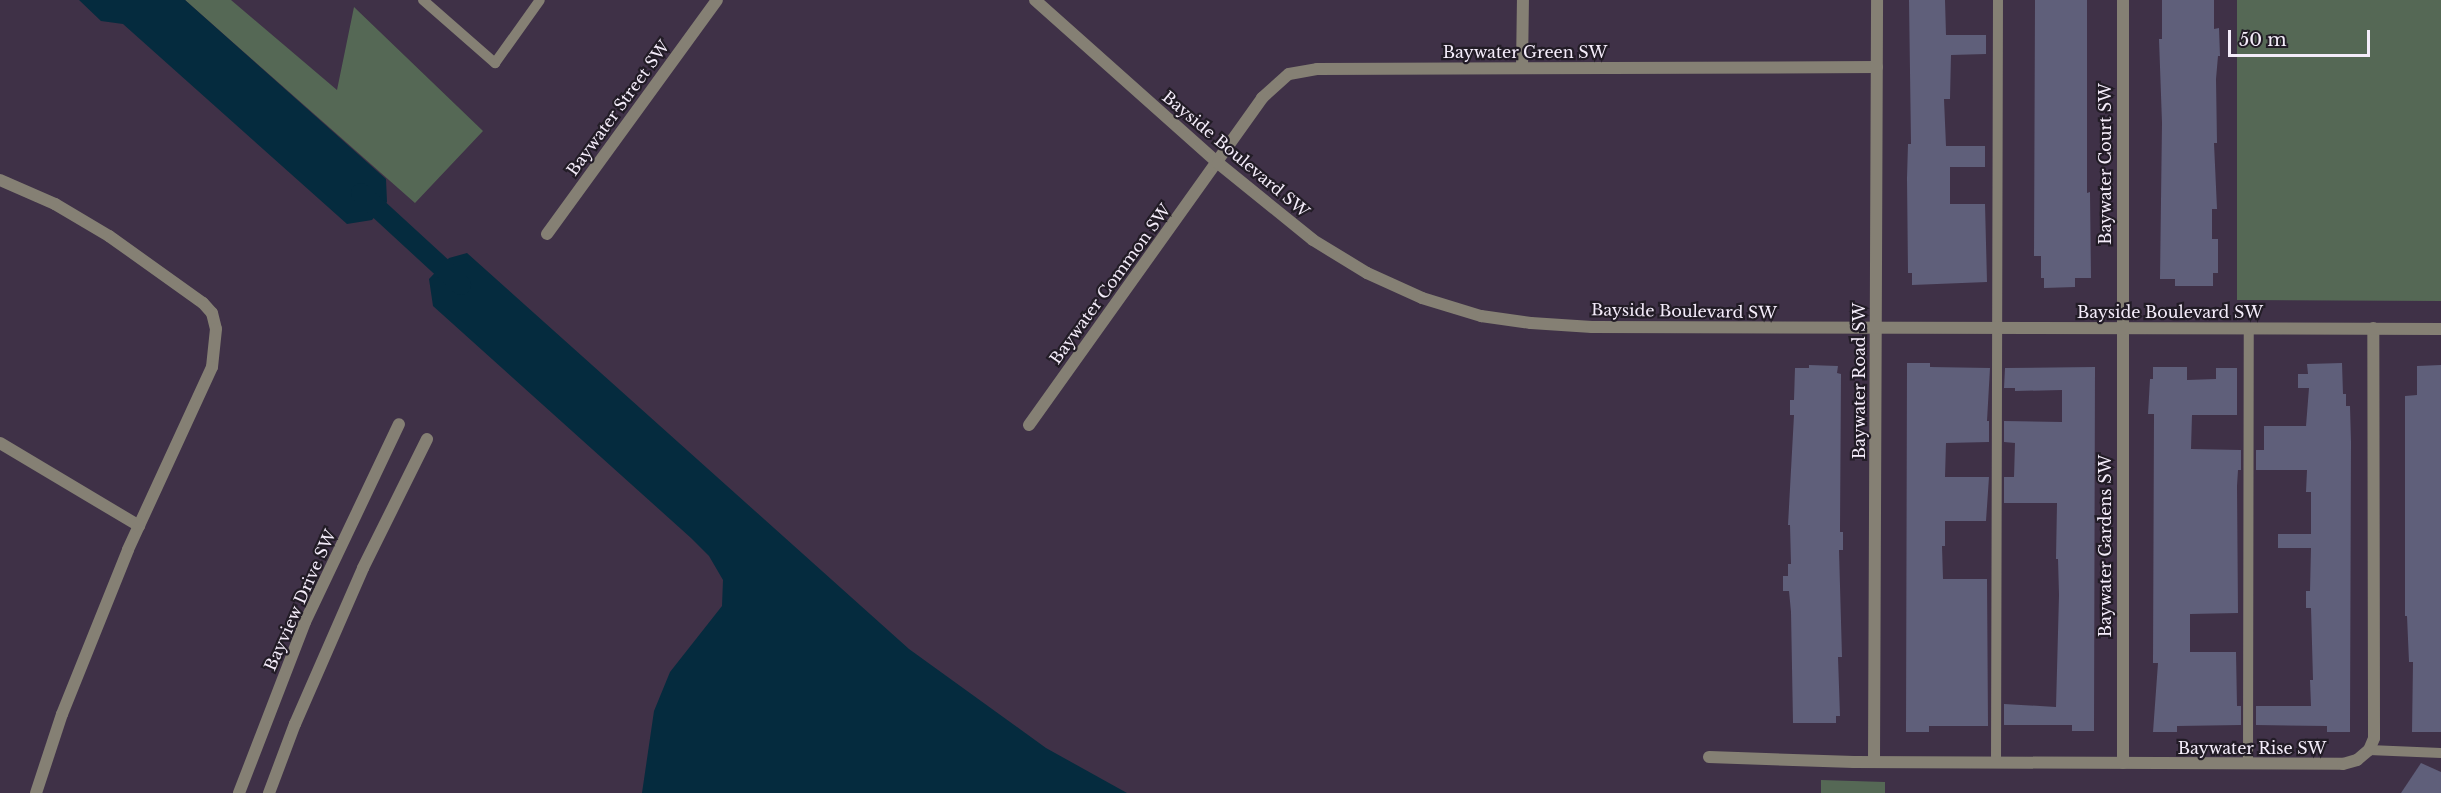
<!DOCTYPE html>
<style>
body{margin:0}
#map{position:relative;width:2441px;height:793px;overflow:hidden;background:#3f3147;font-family:"Libre Baskerville",serif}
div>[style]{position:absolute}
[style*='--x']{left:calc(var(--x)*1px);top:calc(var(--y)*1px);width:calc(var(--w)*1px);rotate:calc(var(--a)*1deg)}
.green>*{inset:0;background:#556855}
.water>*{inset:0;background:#052b3e}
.canal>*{height:20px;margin:-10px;padding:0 10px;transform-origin:10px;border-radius:10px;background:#052b3e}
.building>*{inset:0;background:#5f5f7a}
.service>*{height:10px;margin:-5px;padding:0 5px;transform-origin:5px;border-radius:5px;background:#858074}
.minor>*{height:12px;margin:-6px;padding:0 6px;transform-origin:6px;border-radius:6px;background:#858074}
.tertiary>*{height:12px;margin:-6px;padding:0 6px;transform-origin:6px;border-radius:6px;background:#858074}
span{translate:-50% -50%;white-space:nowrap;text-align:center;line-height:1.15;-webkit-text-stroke:4.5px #221c26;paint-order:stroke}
.street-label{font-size:16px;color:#f4ecfa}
.scale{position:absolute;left:2228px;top:30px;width:142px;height:27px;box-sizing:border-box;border:3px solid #f4ecfa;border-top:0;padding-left:8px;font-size:18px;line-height:21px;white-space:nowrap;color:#f4ecfa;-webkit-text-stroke:4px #221c26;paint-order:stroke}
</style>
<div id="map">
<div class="green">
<i style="clip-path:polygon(185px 0,231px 0,337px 90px,354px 7px,483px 131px,415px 203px)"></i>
<i style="clip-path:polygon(2237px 0,2441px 0,2441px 301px,2237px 300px)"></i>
<i style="clip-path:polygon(1821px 780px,1885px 782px,1885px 793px,1821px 793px)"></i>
</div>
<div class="water">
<i style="clip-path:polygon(79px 0,185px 0,386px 179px,387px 202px,372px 220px,347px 224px,123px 24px,101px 21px)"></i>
<i style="clip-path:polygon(467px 253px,909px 649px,1046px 748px,1127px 793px,642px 793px,654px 711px,670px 672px,722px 606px,723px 580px,709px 556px,691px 538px,433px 306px,429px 279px,449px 258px)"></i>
</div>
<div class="canal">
<i style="--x:361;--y:193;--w:136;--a:42.6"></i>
</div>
<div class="building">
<i style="clip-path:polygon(1909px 0,1945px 0,1946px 35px,1986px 35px,1986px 54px,1951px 55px,1950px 99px,1944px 99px,1946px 146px,1985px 146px,1985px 167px,1950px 167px,1950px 204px,1985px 204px,1987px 282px,1912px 285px,1912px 273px,1908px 273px,1907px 178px,1908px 144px,1911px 144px)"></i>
<i style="clip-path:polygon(2035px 0,2087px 0,2087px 193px,2090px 192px,2091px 278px,2075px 278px,2075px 287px,2044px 288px,2044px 278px,2041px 278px,2041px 256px,2034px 256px)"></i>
<i style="clip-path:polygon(2162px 0,2214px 0,2214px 29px,2219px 28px,2220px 56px,2218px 56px,2216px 79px,2217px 143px,2214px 143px,2217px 209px,2212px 209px,2212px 239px,2218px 239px,2218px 273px,2213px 273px,2213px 286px,2175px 286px,2175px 279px,2160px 279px,2162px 123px,2159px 39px,2162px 39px)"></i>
<i style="clip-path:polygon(1907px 363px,1930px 363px,1930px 367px,1990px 368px,1987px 421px,1989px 421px,1989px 442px,1946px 443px,1945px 477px,1989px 477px,1986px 521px,1945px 521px,1945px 546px,1942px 546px,1943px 579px,1987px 579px,1988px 726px,1929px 726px,1929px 732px,1906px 732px)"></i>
<i style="clip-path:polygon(2342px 363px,2343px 394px,2346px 394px,2346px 406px,2350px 406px,2351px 442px,2350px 732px,2327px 732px,2327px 726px,2256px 725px,2256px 706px,2311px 706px,2310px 680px,2313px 680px,2311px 608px,2306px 608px,2306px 591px,2310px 591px,2311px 548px,2278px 548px,2278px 534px,2311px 534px,2311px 492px,2306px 492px,2307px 470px,2256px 470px,2256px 450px,2264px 450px,2264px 426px,2306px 426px,2309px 388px,2298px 388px,2298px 374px,2308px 374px,2307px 364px)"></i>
<i style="clip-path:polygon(1809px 365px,1838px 366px,1837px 373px,1841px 374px,1840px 532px,1843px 532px,1843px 550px,1839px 550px,1842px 657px,1838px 657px,1840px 716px,1836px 716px,1836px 723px,1793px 723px,1791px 612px,1789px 591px,1783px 591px,1783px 576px,1788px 576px,1788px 564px,1791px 564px,1790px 525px,1788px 525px,1794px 415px,1790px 415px,1790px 400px,1794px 400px,1795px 368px,1809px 368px)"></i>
<i style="clip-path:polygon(2441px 365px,2441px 732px,2412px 732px,2413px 662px,2409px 662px,2407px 616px,2405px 616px,2405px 396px,2417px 395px,2417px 366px)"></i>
<i style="clip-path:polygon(2095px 367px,2094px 731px,2072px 731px,2072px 725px,2004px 725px,2004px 704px,2056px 707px,2059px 595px,2058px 559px,2056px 559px,2057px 503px,2004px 503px,2004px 477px,2014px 477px,2015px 443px,2004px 442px,2004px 421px,2062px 422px,2062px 390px,2015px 391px,2015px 388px,2004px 388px,2005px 368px)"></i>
<i style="clip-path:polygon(2153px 367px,2187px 367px,2187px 380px,2216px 379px,2216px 368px,2237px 368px,2237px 415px,2192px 415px,2191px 449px,2241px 450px,2241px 470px,2238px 470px,2237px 486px,2238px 613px,2190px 614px,2190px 652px,2236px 652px,2237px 706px,2241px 706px,2241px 725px,2177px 726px,2177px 732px,2153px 732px,2158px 663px,2153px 663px,2154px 414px,2148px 414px,2150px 379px,2153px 379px)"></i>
<i style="clip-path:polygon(2421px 763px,2441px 772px,2441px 793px,2401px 793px)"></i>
</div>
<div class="service">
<i style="--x:423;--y:0;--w:96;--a:41.2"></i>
<i style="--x:495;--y:63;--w:77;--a:-54.5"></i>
<i style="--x:2369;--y:750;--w:72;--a:2.4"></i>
<i style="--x:1996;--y:763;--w:763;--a:-89.85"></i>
<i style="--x:2248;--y:764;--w:435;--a:-89.9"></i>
</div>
<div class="minor">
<i style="--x:1522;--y:68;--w:68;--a:-89.2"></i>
<i style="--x:0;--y:180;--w:60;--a:23.6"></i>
<i style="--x:55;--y:204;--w:63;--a:30.7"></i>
<i style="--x:109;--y:236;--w:115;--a:35.5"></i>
<i style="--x:203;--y:303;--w:13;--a:48"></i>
<i style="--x:212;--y:313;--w:16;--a:76"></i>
<i style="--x:216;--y:329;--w:38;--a:96"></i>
<i style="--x:212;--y:367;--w:201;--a:114.7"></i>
<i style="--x:128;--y:550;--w:177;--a:111.9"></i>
<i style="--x:62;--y:714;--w:83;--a:108.2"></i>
<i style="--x:547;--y:234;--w:289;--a:-54"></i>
<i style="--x:1029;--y:425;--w:402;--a:-54.5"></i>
<i style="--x:1262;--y:98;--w:36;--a:-42"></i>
<i style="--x:1289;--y:74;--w:28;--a:-10"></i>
<i style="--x:1317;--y:69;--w:560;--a:-0.2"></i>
<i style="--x:0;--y:443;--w:162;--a:30.8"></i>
<i style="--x:1709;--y:757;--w:145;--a:2"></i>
<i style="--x:1854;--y:762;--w:489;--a:0.2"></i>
<i style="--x:2343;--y:764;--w:15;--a:-16"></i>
<i style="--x:2357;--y:760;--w:16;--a:-40"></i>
<i style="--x:2369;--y:750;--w:13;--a:-67"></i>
<i style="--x:2374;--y:738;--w:12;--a:-90"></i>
<i style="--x:2374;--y:726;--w:398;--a:-90.1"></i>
<i style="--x:1874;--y:762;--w:762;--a:-89.77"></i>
<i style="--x:2123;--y:763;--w:763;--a:-90"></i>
<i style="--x:239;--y:793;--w:183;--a:-68.9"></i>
<i style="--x:305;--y:622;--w:219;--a:-64.6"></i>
<i style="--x:269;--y:793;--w:74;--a:-69.4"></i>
<i style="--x:295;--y:724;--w:170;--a:-66.4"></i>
<i style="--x:363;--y:568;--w:144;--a:-63.6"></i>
</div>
<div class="tertiary">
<i style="--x:1035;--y:0;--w:245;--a:41.7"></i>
<i style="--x:1218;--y:163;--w:122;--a:39"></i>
<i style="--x:1313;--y:240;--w:63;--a:31.4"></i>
<i style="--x:1367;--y:273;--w:60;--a:24.4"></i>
<i style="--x:1422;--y:298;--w:62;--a:17"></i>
<i style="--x:1481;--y:316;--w:50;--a:8"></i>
<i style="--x:1531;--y:323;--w:61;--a:3.8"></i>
<i style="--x:1592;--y:327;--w:849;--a:0.13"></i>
</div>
<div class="street-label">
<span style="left:1525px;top:52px">Baywater Green SW</span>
<span style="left:618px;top:108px;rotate:-54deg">Baywater Street SW</span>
<span style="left:1236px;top:154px;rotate:40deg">Bayside Boulevard SW</span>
<span style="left:2105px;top:164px;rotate:-90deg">Baywater Court SW</span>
<span style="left:1110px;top:284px;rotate:-54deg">Baywater Common SW</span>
<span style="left:1684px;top:311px;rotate:1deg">Bayside Boulevard SW</span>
<span style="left:2170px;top:312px">Bayside Boulevard SW</span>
<span style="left:1859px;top:381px;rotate:-90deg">Baywater Road SW</span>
<span style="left:2105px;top:546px;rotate:-90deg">Baywater Gardens SW</span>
<span style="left:300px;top:600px;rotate:-66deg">Bayview Drive SW</span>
<span style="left:2252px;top:748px">Baywater Rise SW</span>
</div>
<div class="scale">50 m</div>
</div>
